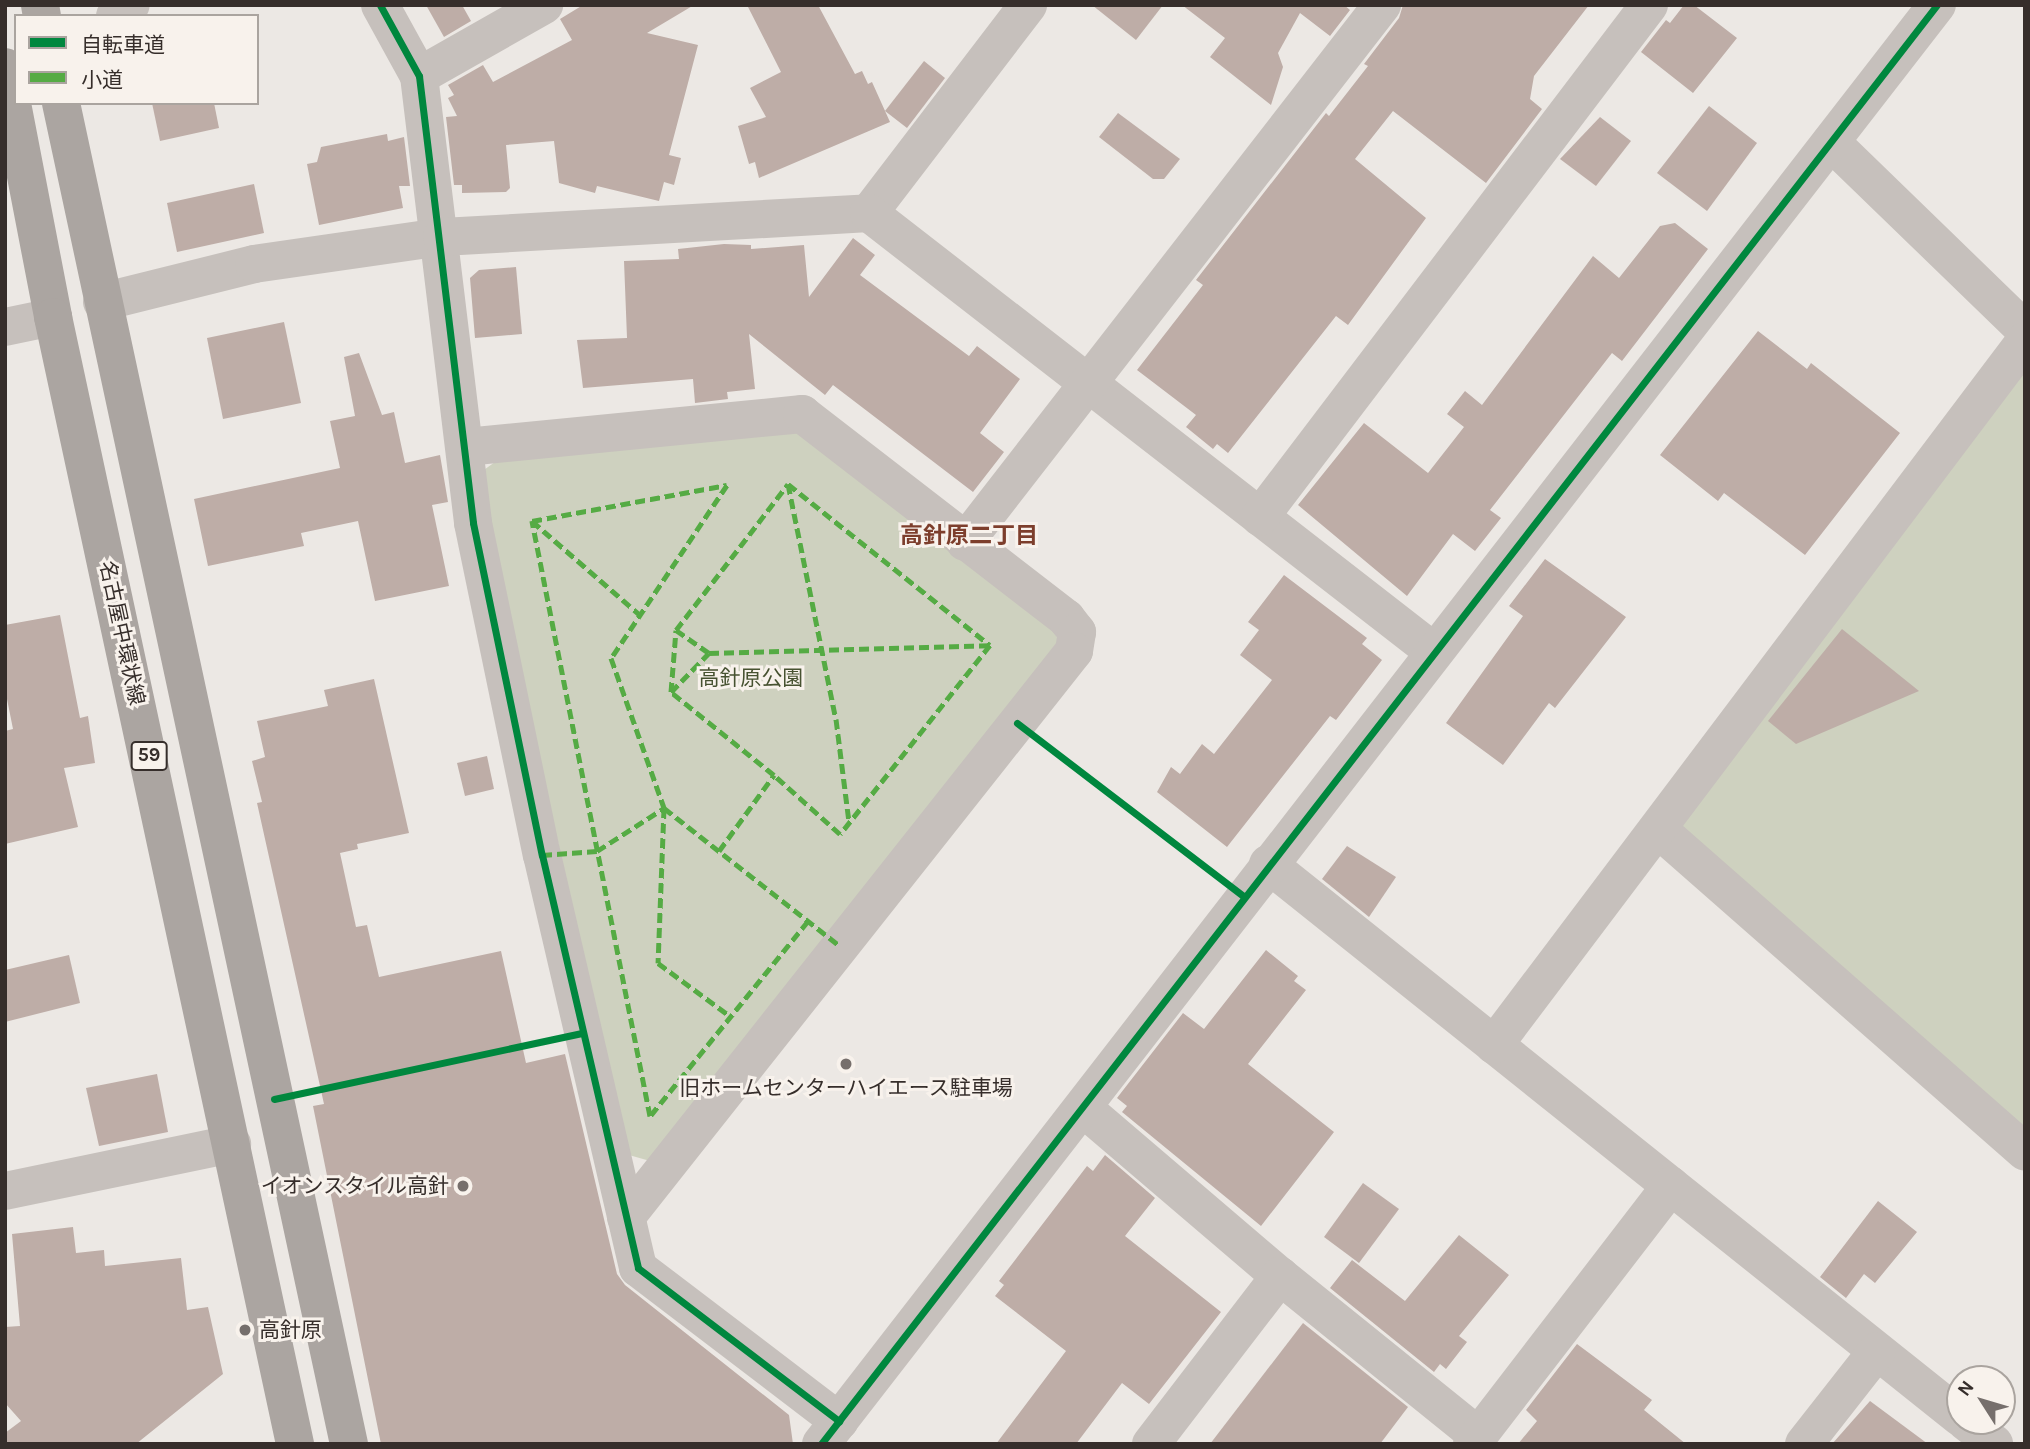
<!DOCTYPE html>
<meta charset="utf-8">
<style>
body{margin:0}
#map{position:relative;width:2030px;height:1449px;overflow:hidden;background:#ece8e4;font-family:Karla,"Noto Sans JP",sans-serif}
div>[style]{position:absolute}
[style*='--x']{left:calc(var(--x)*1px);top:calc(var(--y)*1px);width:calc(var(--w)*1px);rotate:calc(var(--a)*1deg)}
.green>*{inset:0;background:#ced1bf}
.building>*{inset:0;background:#beada7}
.minor>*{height:38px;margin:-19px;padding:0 19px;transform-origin:19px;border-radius:19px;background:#c6c0bc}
.major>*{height:38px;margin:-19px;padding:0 19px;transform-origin:19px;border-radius:19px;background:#aba5a1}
.quiet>*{height:5px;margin-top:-2.5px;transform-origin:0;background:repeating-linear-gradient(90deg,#55ab44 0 10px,transparent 0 15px)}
.cycleway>*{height:7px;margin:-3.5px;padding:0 3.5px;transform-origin:3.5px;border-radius:3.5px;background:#00873e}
.dots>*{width:19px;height:19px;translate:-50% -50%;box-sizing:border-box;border:4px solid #f8f2ec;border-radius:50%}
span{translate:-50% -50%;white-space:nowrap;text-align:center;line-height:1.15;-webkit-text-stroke:6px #f8f2ec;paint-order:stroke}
.shield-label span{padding:2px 5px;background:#f8f2ec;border:2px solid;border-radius:5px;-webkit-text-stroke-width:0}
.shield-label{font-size:19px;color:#362e2b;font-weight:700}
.street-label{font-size:21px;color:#362e2b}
.park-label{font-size:21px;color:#475231}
.poi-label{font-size:21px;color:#362e2b}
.right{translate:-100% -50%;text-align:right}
.left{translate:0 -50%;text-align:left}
.neighbourhood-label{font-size:23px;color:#7d3e2c;font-weight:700}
.frame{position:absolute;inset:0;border:7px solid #362e2b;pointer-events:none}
.legend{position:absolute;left:14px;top:14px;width:245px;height:91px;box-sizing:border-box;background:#f8f2ec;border:2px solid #aaa49f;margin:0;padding:9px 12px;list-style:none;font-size:21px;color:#362e2b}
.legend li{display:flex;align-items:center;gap:14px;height:35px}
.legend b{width:35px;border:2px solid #aaa49f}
.north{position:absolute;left:1946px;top:1365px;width:70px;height:70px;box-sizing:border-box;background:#f8f2ec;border:2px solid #aaa49f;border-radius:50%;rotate:307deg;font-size:19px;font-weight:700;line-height:28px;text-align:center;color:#362e2b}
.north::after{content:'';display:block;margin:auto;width:24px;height:32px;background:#766f6c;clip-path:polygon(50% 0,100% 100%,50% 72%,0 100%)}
</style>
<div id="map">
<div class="green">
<i style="clip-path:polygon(2025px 362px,2025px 1131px,1679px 827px)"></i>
<i style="clip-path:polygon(800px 431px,1055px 628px,1059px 648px,657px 1163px,629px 1155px,485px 521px,481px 472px,495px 462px)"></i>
</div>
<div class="building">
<i style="clip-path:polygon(426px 5px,462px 5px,471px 21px,444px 37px)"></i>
<i style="clip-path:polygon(583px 5px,694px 5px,647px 33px,698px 45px,669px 155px,681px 158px,674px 185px,664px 182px,659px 201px,597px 186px,595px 193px,559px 183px,554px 141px,506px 145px,510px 188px,506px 192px,462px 193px,462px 185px,454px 185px,446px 117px,457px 116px,448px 98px,454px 95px,448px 85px,483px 65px,493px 82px,572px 40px,560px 19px)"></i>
<i style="clip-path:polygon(747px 5px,818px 5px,855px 74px,862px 71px,868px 84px,872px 82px,890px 122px,759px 178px,755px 162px,749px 164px,738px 126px,766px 117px,750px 88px,781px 72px)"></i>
<i style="clip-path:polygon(1092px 5px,1163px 5px,1136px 40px)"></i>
<i style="clip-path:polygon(1182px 5px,1344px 5px,1350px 10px,1330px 36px,1300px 13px,1278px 53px,1283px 67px,1271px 105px,1210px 57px,1225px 38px)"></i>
<i style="clip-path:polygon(1403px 5px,1589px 5px,1534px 76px,1530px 99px,1542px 109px,1486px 183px,1393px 111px,1355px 159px,1426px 218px,1348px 325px,1336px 316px,1228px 453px,1217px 444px,1213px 449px,1186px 427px,1196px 415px,1137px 370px,1203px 285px,1196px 280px,1326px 113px,1329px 116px,1368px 66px,1364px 64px,1399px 18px)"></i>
<i style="clip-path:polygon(1684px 5px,1694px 5px,1737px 38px,1693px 93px,1641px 52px,1666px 20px,1670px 23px)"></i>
<i style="clip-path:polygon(924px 61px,945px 78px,907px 128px,885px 111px)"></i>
<i style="clip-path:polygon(152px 103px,214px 103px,219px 128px,160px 141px)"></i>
<i style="clip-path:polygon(1709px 106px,1757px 143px,1707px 211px,1657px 173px)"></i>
<i style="clip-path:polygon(1118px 113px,1180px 159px,1164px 179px,1153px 179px,1099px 137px)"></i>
<i style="clip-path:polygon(1600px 117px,1631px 141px,1596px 186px,1560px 159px)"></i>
<i style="clip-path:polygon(387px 134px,388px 141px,404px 137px,410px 186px,399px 186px,403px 208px,319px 225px,307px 164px,317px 162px,321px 147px)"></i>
<i style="clip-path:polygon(254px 184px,264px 233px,177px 252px,167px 203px)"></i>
<i style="clip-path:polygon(1675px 223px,1708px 249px,1622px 361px,1612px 353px,1490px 510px,1501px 518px,1475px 551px,1453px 534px,1407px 596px,1298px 505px,1364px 423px,1428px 473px,1464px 427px,1447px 414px,1465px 391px,1482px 405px,1593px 256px,1619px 278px,1660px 226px)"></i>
<i style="clip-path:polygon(853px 238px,875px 255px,860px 275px,969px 356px,977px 346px,1020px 379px,980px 433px,1004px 452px,973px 492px,833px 385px,825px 395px,749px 334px,755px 389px,727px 392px,728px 399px,695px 403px,693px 379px,583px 388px,577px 340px,627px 338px,624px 261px,679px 259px,678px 249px,724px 244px,751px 245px,751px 249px,804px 245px,809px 297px)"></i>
<i style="clip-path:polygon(516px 267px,522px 334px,475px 338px,470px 278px,479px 270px)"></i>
<i style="clip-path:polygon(284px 322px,301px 403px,223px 419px,207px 338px)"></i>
<i style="clip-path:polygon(1758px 331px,1807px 369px,1811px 363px,1900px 433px,1805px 555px,1724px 493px,1718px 501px,1660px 455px)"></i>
<i style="clip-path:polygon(359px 353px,382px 415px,394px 412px,405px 463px,440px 455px,448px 502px,432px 505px,449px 586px,375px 601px,358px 521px,301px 533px,304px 546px,208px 566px,194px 499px,340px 468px,330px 421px,355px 416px,344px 357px)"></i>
<i style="clip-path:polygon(1545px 559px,1626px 617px,1555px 708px,1549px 703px,1503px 765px,1446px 723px,1523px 616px,1509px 606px)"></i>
<i style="clip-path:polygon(1284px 575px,1367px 638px,1362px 644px,1382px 660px,1336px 720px,1330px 716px,1227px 847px,1157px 792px,1171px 767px,1180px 774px,1202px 744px,1214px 754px,1272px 680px,1240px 655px,1259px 630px,1248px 622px)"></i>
<i style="clip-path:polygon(60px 615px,80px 718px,88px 716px,95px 763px,64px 768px,78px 827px,5px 844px,5px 731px,13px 729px,5px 689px,5px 625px)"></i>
<i style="clip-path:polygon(1842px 629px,1919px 691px,1796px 744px,1768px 721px)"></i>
<i style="clip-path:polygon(374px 679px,409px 833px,357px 844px,358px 849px,340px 853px,356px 927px,367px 925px,379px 977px,501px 951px,526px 1063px,565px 1054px,617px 1274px,625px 1285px,789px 1415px,793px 1444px,381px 1444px,313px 1106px,324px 1104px,257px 803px,262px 802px,252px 761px,265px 757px,257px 721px,328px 706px,324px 690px)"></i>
<i style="clip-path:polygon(487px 756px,494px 789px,465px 796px,457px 763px)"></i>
<i style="clip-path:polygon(1347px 846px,1396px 877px,1369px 917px,1322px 879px)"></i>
<i style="clip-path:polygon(1266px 950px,1298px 976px,1294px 981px,1306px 990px,1248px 1064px,1334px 1132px,1261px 1226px,1122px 1112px,1127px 1106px,1117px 1098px,1183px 1013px,1204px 1029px)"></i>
<i style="clip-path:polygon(69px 955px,80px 1003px,5px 1022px,5px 970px)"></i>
<i style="clip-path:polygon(157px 1074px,168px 1132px,99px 1146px,86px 1088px)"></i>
<i style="clip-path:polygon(1105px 1155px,1155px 1198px,1125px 1236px,1221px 1312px,1149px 1404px,1122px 1383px,1076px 1444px,996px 1444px,1066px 1351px,995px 1296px,1004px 1285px,999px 1281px,1087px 1166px,1093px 1171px)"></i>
<i style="clip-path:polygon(1363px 1183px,1399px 1209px,1359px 1263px,1324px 1237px)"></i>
<i style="clip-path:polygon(1878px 1201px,1917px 1232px,1875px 1283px,1864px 1274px,1846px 1298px,1820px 1277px)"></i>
<i style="clip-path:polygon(73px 1227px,76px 1253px,104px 1250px,105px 1266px,181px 1258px,187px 1310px,208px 1307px,223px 1374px,136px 1444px,5px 1444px,5px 1433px,21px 1421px,5px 1403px,5px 1327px,20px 1326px,12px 1234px)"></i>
<i style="clip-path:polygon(1459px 1235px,1509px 1275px,1459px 1336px,1467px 1342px,1446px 1369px,1440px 1364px,1434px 1372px,1330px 1288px,1352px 1260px,1405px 1301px)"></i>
<i style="clip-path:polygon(1303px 1323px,1408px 1407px,1380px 1444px,1210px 1444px)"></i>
<i style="clip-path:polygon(1577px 1344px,1652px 1400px,1644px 1410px,1686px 1444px,1518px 1444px,1537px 1421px,1526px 1410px)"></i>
<i style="clip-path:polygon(1870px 1401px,1928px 1444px,1832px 1444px)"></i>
</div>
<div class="minor">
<i style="--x:380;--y:5;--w:81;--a:61.2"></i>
<i style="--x:419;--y:76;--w:450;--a:83.1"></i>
<i style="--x:473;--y:523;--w:339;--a:78.3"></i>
<i style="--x:542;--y:855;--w:424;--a:76.9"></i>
<i style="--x:638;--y:1268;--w:253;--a:37.3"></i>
<i style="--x:115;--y:16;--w:19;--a:-35"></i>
<i style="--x:419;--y:76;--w:144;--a:-29.6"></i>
<i style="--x:1831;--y:142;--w:270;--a:44.1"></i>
<i style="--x:869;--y:213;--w:262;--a:-52.6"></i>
<i style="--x:102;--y:302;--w:157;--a:-14"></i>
<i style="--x:254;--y:264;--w:190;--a:-8.2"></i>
<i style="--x:442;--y:237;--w:428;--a:-3.2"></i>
<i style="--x:869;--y:213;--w:714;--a:37.83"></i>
<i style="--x:5;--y:327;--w:49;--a:-11.8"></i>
<i style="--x:466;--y:447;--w:338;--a:-5.6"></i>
<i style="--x:802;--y:414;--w:334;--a:37.7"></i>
<i style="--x:1066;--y:618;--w:18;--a:52"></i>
<i style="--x:1077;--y:632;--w:19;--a:99"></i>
<i style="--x:1074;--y:651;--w:722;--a:128.36"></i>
<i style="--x:1260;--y:517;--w:643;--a:-52.77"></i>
<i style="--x:965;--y:542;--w:680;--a:-52.17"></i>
<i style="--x:1659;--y:830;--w:487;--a:41.3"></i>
<i style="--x:1268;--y:864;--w:886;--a:38.63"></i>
<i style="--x:1494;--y:1045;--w:882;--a:-52.97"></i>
<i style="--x:1083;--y:1108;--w:259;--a:40.5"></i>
<i style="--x:1280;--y:1276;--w:255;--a:38.9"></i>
<i style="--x:5;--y:1191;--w:232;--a:-11.7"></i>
<i style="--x:1965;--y:1421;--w:37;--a:38"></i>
<i style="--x:821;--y:1444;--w:1821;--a:-52.21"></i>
<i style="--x:1151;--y:1444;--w:212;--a:-52.5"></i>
<i style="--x:1472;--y:1444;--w:326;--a:-52.4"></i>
<i style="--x:1804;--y:1444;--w:118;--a:-51.9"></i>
</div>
<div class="major">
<i style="--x:40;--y:5;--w:11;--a:80"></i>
<i style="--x:5;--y:67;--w:255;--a:79.1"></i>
<i style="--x:53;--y:317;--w:1153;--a:77.88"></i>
<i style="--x:61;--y:103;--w:1372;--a:77.88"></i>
</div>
<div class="quiet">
<i style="--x:788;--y:484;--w:240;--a:78.5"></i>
<i style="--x:836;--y:719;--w:104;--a:82.8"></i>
<i style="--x:532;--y:521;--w:143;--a:41"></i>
<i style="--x:676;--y:630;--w:40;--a:34.9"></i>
<i style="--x:709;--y:653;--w:281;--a:-1.6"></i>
<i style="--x:671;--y:692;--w:54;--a:-45.7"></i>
<i style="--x:664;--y:808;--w:155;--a:92.2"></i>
<i style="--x:658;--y:963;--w:89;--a:36.4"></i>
<i style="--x:719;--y:851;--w:94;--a:-54.1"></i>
<i style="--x:774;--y:775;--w:132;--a:-141.1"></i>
<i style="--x:671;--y:692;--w:62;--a:-85.4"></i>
<i style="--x:676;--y:630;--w:184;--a:-52.5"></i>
<i style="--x:788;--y:484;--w:258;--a:38.6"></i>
<i style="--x:990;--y:645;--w:241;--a:128.4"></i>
<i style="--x:840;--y:834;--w:89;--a:-138.2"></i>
<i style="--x:542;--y:855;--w:55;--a:-4.2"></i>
<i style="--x:597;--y:851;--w:80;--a:-32.7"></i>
<i style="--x:808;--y:921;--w:251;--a:129"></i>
<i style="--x:650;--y:1116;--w:607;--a:-101.22"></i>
<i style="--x:532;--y:521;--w:198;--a:-10.5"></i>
<i style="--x:727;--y:485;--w:208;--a:123.8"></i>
<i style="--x:611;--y:658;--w:159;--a:70.5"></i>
<i style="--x:664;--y:808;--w:224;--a:38.1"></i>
</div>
<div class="cycleway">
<i style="--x:380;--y:5;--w:81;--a:61.2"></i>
<i style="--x:419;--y:76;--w:450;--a:83.1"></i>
<i style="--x:473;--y:523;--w:339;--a:78.3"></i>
<i style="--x:542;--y:855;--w:424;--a:76.9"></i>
<i style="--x:638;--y:1268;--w:253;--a:37.3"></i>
<i style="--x:1017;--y:723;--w:285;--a:37.4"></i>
<i style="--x:274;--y:1099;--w:316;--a:-12.1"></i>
<i style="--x:821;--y:1444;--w:1821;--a:-52.21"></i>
</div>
<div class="dots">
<i style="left:846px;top:1064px;background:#766f6c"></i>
<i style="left:463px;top:1186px;background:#766f6c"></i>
<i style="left:245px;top:1330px;background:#766f6c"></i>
</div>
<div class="shield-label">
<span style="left:149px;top:756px">59</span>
</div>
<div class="street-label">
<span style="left:122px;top:633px;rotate:78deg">名古屋中環状線</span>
</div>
<div class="park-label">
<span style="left:751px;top:678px">高針原公園</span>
</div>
<div class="poi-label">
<span style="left:846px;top:1088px">旧ホームセンターハイエース駐車場</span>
<span class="right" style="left:449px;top:1186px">イオンスタイル高針</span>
<span class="left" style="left:259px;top:1330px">高針原</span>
</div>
<div class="neighbourhood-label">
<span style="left:969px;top:536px">高針原二丁目</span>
</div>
<div class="frame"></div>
<ul class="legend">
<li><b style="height:9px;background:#00873e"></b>自転車道</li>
<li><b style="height:9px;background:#55ab44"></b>小道</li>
</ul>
<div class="north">N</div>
</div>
